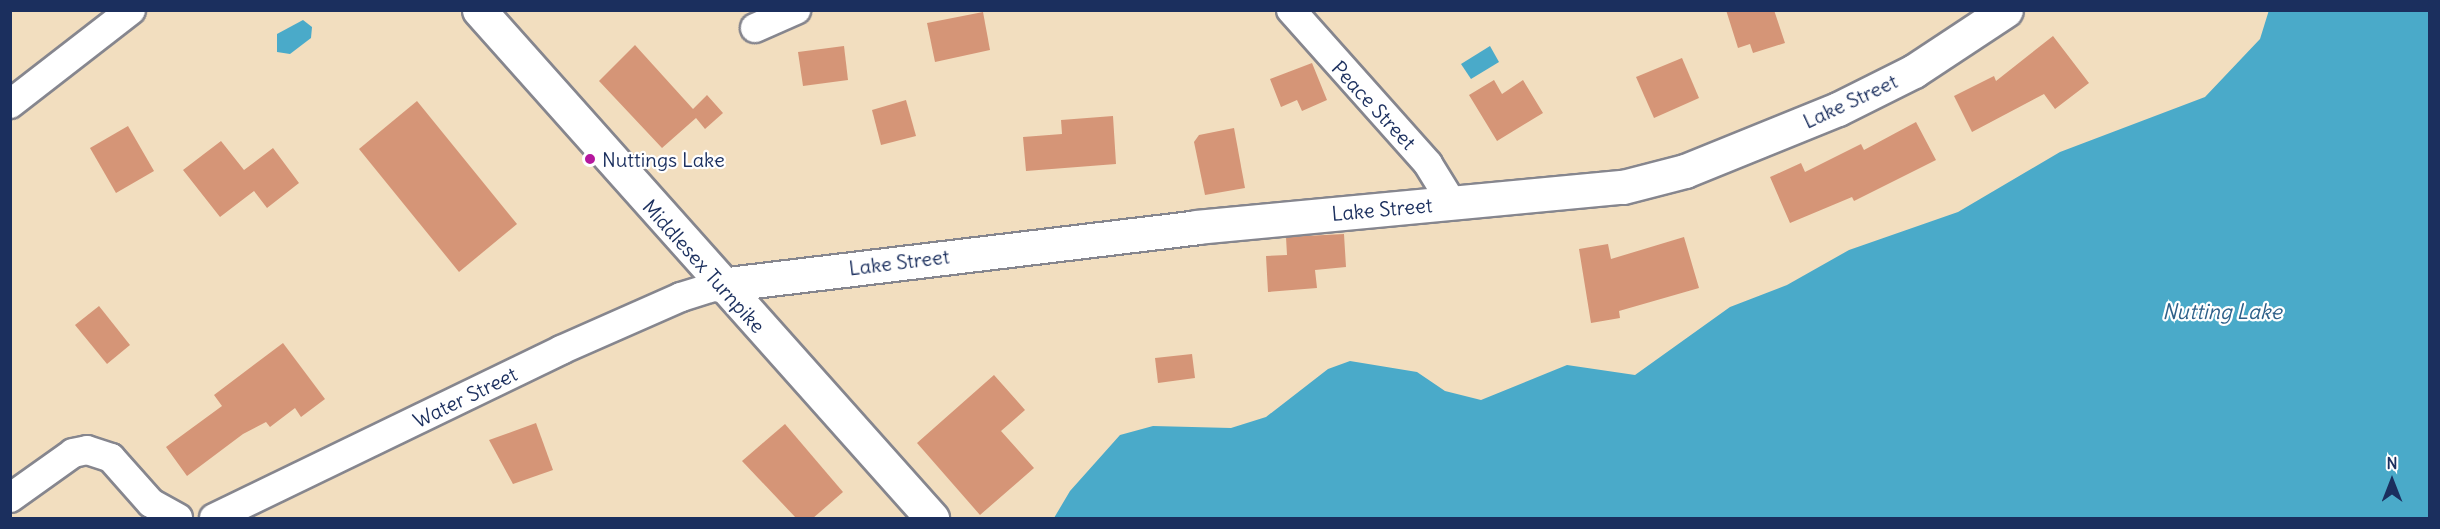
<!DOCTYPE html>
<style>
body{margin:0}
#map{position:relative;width:2440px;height:529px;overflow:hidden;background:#f2debf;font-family:Delius,sans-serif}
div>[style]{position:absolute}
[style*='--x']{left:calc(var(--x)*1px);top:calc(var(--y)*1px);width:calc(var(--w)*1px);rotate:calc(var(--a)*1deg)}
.water>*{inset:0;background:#4aaac9}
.building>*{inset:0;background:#d59577}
.roads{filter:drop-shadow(2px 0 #86868e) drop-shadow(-2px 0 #86868e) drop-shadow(0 2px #86868e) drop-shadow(0 -2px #86868e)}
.street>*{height:28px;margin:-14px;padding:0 14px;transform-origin:14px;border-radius:14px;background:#fff}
.secondary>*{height:33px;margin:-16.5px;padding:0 16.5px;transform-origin:16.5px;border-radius:16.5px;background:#fff}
.dots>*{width:16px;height:16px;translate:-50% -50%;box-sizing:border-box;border:3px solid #fff;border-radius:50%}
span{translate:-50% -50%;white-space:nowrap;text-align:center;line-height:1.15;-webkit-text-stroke:4.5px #fff;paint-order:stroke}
.street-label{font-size:20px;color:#1b2f5e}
.poi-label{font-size:20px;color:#1b2f5e}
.left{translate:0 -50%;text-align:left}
.water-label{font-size:21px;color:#2e6089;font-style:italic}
.frame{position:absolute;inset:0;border:12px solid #1b2f5e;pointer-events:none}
.north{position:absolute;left:2362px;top:451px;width:60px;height:60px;-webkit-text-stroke:4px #fff;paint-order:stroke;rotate:0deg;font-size:16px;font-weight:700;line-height:24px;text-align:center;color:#1b2f5e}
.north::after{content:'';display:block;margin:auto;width:21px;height:27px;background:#1b2f5e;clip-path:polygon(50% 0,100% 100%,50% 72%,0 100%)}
</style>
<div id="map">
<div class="water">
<i style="clip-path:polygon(2269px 10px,2429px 11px,2429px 518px,1054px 518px,1070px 491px,1120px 435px,1153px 426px,1231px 428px,1266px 417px,1328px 369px,1350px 361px,1417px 372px,1445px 391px,1481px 400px,1567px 365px,1635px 375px,1730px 307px,1787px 285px,1849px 250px,1958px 212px,2060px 152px,2205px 97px,2260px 39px)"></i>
<i style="clip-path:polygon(303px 20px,312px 27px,311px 38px,290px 54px,277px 52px,277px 34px)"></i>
<i style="clip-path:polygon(1490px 46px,1499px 62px,1471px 79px,1461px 64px)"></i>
</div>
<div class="building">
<i style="clip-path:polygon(1726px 10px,1774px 10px,1785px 43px,1753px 53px,1750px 44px,1738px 48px)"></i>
<i style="clip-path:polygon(983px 12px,990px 50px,935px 62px,927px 23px)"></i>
<i style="clip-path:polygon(2053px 36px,2089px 83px,2055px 109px,2044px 94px,1972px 132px,1954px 96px,1994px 76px,1996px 81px)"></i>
<i style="clip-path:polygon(635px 45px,693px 109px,707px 95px,723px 113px,705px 129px,696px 118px,662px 148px,599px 81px)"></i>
<i style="clip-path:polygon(844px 46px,848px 80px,803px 86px,798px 52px)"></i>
<i style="clip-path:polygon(1682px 58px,1699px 98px,1654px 118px,1636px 77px)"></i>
<i style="clip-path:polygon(1312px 63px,1327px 100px,1302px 111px,1297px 100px,1281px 107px,1270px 79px)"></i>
<i style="clip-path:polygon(1494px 80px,1502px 94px,1523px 80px,1543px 113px,1497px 141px,1469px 95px)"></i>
<i style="clip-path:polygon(906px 100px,916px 136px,881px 145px,872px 110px)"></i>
<i style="clip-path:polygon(417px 101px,517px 224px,459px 272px,359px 149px)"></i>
<i style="clip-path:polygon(1113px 116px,1116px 164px,1026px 171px,1023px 137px,1062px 134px,1061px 120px)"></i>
<i style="clip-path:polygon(1916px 122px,1936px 160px,1854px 201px,1852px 197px,1790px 223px,1770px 177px,1801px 163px,1805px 172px,1861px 144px,1864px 150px)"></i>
<i style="clip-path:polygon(128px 126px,154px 171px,116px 193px,90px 148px)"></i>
<i style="clip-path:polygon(1234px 128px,1245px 188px,1205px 195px,1194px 142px,1199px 135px)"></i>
<i style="clip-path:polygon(221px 141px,244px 170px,273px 148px,299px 183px,267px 208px,254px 191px,220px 217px,183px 170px)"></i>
<i style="clip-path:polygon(1344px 234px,1346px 267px,1315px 270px,1317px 288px,1268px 292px,1266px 256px,1287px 255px,1286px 237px)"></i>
<i style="clip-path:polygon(1684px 237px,1699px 288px,1619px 311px,1620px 318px,1591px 323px,1579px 249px,1608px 244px,1611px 259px)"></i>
<i style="clip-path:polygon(99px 306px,130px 345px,107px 364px,75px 325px)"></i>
<i style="clip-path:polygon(283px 343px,325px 399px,301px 417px,295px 408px,270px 427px,266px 422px,243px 434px,187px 476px,166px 447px,222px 406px,214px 395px)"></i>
<i style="clip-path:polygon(1192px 354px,1195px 378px,1158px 383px,1155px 358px)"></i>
<i style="clip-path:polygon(994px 375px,1025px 410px,1001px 431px,1034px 468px,980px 515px,917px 443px)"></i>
<i style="clip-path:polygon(536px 423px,553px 470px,513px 484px,489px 440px)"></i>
<i style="clip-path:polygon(785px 424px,843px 492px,812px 519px,797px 519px,742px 461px)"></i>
</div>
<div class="roads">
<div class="street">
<i style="--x:1291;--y:10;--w:206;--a:48.3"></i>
<i style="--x:1428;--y:164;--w:46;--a:58.4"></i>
<i style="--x:755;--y:28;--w:45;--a:-23.7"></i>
<i style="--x:10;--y:104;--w:153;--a:-37.8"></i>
<i style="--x:10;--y:498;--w:77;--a:-35.5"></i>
<i style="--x:73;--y:453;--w:14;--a:-12"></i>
<i style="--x:87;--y:450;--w:25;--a:18"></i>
<i style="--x:111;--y:458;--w:60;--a:48.4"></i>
<i style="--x:151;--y:503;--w:31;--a:29"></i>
<i style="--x:214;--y:518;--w:386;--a:-25.8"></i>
<i style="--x:561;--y:350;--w:131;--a:-23.8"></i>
<i style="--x:681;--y:297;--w:41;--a:-17.1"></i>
</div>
<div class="secondary">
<i style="--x:479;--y:10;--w:681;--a:48.28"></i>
<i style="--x:720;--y:285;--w:480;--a:-6.9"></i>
<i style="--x:1196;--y:227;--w:429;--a:-5.4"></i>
<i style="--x:1623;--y:187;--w:64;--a:-14.5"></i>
<i style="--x:1685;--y:171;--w:165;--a:-22.1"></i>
<i style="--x:1838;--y:109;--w:85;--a:-26.6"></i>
<i style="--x:1914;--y:71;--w:110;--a:-33.5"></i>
</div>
</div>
<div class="dots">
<i style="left:590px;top:159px;background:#b5179e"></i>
</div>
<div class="street-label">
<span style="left:1850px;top:101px;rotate:-25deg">Lake Street</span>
<span style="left:1374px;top:105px;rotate:47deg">Peace Street</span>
<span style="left:1382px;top:209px;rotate:-5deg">Lake Street</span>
<span style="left:899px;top:262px;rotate:-7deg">Lake Street</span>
<span style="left:704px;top:266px;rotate:48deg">Middlesex Turnpike</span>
<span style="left:465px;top:397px;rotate:-26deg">Water Street</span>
</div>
<div class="poi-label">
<span class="left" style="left:602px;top:159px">Nuttings Lake</span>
</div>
<div class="water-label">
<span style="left:2222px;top:312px">Nutting Lake</span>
</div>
<div class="frame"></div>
<div class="north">N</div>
</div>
